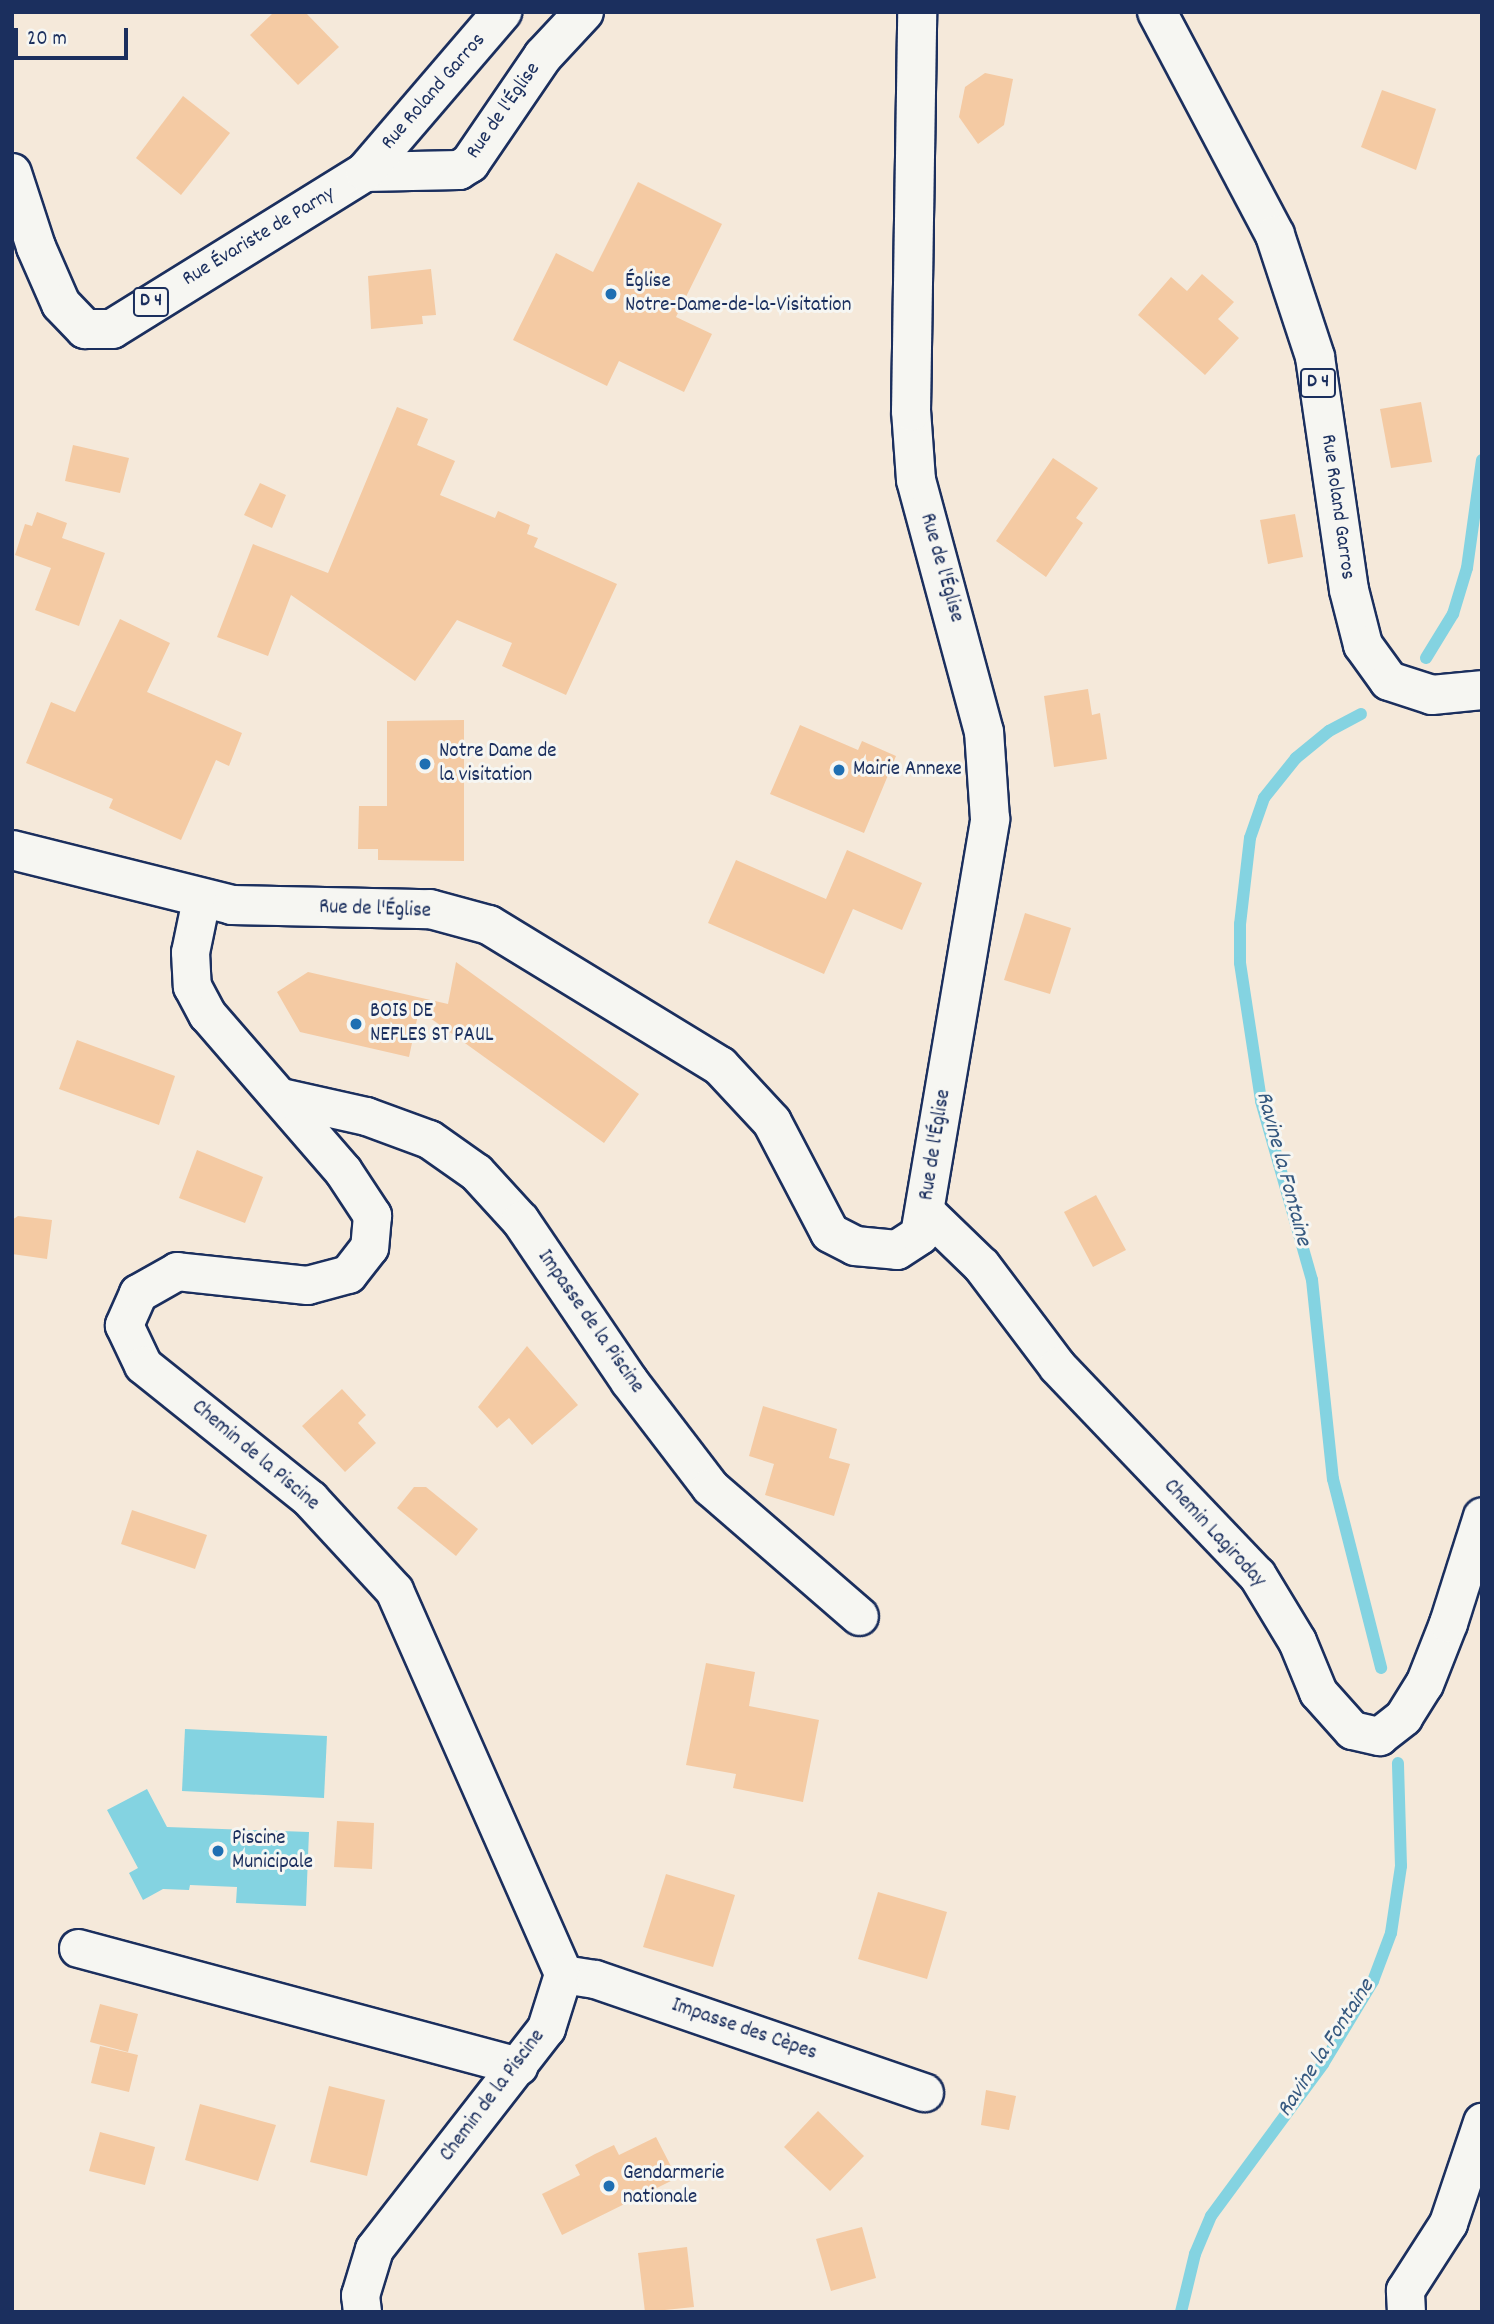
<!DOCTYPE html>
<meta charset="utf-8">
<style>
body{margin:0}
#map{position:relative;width:1494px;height:2324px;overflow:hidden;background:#f5e9da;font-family:Dekko,sans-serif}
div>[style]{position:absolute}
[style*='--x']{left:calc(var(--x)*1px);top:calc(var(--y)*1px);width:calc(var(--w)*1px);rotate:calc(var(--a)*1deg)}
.water>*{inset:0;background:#84d3e1}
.stream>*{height:12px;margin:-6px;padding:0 6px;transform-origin:6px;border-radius:6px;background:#84d3e1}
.building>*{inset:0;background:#f4caa3}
.roads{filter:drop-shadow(2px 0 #1b2f5e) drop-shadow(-2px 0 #1b2f5e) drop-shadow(0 2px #1b2f5e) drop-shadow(0 -2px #1b2f5e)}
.street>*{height:37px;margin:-18.5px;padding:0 18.5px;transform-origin:18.5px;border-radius:18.5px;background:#f6f6f2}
.secondary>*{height:38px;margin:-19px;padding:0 19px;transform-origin:19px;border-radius:19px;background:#f6f6f2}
.primary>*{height:38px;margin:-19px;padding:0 19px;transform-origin:19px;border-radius:19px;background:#f6f6f2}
.dots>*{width:19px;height:19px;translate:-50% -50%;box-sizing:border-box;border:4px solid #f6f6f2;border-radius:50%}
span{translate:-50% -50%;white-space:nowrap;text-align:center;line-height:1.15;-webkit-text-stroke:6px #f6f6f2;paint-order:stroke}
.shield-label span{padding:2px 5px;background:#f6f6f2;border:2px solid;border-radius:5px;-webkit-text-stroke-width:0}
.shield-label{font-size:19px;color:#1b2f5e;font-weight:700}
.street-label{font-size:21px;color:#1b2f5e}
.poi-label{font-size:21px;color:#1b2f5e}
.left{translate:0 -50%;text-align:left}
.water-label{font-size:23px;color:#35587f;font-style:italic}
.frame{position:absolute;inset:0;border:14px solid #1b2f5e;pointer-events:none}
.scale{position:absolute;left:14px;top:28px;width:114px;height:32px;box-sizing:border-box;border:4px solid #1b2f5e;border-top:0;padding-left:9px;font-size:21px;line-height:24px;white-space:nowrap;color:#1b2f5e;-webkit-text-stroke:5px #f6f6f2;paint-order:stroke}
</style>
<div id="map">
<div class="water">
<i style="clip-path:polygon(185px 1729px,327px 1736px,324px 1798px,182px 1791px)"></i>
<i style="clip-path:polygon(147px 1789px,167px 1827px,309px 1832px,306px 1906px,236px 1903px,237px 1887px,190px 1885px,189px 1890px,163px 1889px,143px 1900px,129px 1873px,138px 1868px,107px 1810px)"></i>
</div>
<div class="stream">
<i style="--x:1426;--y:658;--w:52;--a:-58.5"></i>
<i style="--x:1453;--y:614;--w:48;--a:-73.1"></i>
<i style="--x:1467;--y:568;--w:109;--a:-82.1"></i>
<i style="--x:1361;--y:714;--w:36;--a:152"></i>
<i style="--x:1329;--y:731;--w:43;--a:140.7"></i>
<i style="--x:1296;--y:758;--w:51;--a:128.7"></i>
<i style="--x:1264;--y:798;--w:42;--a:109.3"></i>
<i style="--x:1250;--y:838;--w:87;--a:96.6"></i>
<i style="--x:1240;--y:924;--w:39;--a:90"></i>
<i style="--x:1240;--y:963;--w:140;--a:81.3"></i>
<i style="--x:1261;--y:1101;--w:186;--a:74.1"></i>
<i style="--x:1312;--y:1280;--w:200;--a:84"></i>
<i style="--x:1333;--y:1479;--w:195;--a:75.7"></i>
<i style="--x:1181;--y:2312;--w:60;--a:-76.4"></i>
<i style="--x:1195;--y:2254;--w:41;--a:-67.2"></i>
<i style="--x:1211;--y:2216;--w:189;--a:-53.6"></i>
<i style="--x:1323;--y:2064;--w:97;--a:-58.9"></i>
<i style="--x:1373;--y:1981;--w:51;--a:-69.4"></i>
<i style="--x:1391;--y:1933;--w:68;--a:-81.5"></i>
<i style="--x:1401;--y:1866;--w:103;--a:-91.7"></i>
</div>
<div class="building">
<i style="clip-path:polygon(274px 12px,305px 12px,339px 47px,298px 85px,250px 35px)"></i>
<i style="clip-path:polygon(985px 73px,1013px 79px,1004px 125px,978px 144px,959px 117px,965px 87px)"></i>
<i style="clip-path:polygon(1382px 90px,1436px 109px,1416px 170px,1361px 147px)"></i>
<i style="clip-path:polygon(183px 96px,230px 133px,181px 195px,136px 158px)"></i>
<i style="clip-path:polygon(638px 182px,722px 224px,676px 317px,712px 334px,684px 392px,619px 361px,607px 386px,513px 340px,556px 253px,593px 272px)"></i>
<i style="clip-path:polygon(431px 269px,436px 315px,422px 316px,423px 324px,371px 329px,368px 276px)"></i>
<i style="clip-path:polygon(1202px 274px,1234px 302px,1218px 319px,1239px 338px,1205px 375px,1138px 315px,1171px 277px,1187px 291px)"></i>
<i style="clip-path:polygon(1421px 402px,1432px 462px,1391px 468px,1380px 409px)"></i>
<i style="clip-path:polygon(397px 407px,428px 419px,417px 445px,455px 461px,440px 495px,495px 518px,498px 511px,530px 525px,527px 534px,538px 538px,534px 547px,617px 584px,566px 695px,502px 666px,512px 643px,457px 620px,415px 681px,291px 595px,268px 656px,217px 637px,253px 544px,328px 573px)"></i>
<i style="clip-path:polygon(73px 445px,129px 458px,120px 493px,65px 481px)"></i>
<i style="clip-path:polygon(1053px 458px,1098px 488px,1076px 518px,1083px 523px,1046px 577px,996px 541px)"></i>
<i style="clip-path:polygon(260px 483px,286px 495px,272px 528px,244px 515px)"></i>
<i style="clip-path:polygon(37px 512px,67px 523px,62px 538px,105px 553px,79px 626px,35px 610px,51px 568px,15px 555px,25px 524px,32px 526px)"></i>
<i style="clip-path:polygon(1295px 514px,1303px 557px,1268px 564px,1260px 520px)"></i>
<i style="clip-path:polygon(120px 619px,170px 643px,147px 692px,242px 733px,229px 766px,216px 760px,181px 840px,109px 808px,113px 799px,26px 763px,51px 702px,75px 712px)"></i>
<i style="clip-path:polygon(1088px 689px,1092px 715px,1100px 713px,1107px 759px,1054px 767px,1044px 696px)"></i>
<i style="clip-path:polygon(464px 720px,464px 861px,378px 860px,378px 849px,358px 849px,359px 806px,387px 806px,387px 721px)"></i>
<i style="clip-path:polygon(800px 725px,858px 750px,862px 741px,896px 756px,864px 833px,770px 794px)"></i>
<i style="clip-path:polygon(847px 850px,922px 883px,902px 930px,853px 909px,824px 974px,708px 923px,736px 860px,826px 899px)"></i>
<i style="clip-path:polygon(1025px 913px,1071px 928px,1050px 994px,1004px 980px)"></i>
<i style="clip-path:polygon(456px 962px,639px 1094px,604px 1143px,419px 1010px,409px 1057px,300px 1032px,277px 992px,308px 972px,448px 1004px)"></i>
<i style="clip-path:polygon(77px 1040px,175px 1076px,159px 1125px,59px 1089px)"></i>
<i style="clip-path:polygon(197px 1150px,263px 1177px,245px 1223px,179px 1198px)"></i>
<i style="clip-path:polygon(1096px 1195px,1126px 1250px,1093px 1267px,1064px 1212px)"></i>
<i style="clip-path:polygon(18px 1216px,52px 1220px,47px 1259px,12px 1254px,12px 1220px)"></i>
<i style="clip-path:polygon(527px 1346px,578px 1405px,532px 1445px,509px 1418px,497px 1428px,478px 1407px)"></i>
<i style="clip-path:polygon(342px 1389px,366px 1415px,358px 1423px,376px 1443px,345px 1472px,302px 1426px)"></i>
<i style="clip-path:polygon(763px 1406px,837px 1429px,829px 1458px,850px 1464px,834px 1516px,765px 1495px,774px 1464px,749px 1456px)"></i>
<i style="clip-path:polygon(414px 1487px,426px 1487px,478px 1529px,456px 1556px,397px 1508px)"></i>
<i style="clip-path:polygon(132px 1510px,207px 1535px,195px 1569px,121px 1544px)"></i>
<i style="clip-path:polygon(706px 1663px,755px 1672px,749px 1706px,819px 1720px,803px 1802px,733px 1788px,736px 1774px,686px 1765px)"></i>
<i style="clip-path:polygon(337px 1821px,374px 1823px,372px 1869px,334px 1867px)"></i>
<i style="clip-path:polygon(666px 1874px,735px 1895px,713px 1967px,643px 1947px)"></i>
<i style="clip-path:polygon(878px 1892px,947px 1912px,927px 1979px,858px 1959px)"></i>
<i style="clip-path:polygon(100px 2004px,138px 2014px,128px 2052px,90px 2042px)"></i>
<i style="clip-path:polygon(100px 2046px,138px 2055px,129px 2092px,91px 2083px)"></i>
<i style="clip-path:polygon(329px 2086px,385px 2100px,367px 2176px,310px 2162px)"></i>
<i style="clip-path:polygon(986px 2090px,1016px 2096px,1009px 2130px,981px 2125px)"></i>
<i style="clip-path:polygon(200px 2104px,276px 2125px,258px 2181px,185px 2160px)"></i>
<i style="clip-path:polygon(818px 2111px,864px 2156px,830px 2191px,784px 2147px)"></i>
<i style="clip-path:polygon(100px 2132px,155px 2147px,145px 2185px,89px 2171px)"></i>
<i style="clip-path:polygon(656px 2137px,677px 2178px,562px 2235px,542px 2194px,580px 2175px,575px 2165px,595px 2154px,614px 2145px,619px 2155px)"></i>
<i style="clip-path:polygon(862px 2227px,876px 2278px,831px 2291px,816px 2239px)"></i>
<i style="clip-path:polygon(687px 2247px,694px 2307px,645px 2312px,638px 2253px)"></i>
</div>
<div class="roads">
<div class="street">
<i style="--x:201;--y:899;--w:54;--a:101.7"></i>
<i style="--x:190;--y:952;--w:34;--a:87"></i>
<i style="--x:192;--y:986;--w:32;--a:62"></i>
<i style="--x:207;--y:1014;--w:208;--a:49.1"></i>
<i style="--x:343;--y:1171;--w:53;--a:56.6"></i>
<i style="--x:372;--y:1215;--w:32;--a:95"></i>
<i style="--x:369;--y:1247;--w:34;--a:128"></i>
<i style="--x:348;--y:1274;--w:42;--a:165"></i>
<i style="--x:307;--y:1285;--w:131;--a:-173.9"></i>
<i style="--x:177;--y:1271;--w:45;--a:150.6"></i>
<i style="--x:138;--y:1293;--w:35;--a:114"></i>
<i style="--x:124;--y:1325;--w:44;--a:64.6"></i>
<i style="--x:143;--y:1365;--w:214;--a:38.7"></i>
<i style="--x:310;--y:1499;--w:124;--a:47.3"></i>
<i style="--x:394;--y:1590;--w:420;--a:66.2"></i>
<i style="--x:563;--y:1974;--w:57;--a:107.5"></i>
<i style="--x:546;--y:2028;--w:280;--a:127.9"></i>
<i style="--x:374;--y:2249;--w:48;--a:106.9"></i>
<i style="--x:360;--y:2295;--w:17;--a:83"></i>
<i style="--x:281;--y:1097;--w:87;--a:12.6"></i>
<i style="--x:366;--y:1116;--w:67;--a:20.1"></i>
<i style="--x:429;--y:1139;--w:57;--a:35.1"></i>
<i style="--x:476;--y:1172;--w:65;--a:47.5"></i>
<i style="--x:520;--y:1220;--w:194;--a:55.9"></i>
<i style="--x:629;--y:1381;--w:133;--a:52.6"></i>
<i style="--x:710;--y:1487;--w:197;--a:40.9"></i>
<i style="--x:925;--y:1211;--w:78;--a:44"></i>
<i style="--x:981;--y:1265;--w:126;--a:53"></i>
<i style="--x:1057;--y:1366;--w:289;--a:46.3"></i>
<i style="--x:1257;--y:1575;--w:77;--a:58.8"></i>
<i style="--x:1297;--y:1641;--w:55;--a:67.6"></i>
<i style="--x:1318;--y:1692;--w:51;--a:48.2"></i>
<i style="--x:1352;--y:1730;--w:28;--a:13"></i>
<i style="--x:1379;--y:1736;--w:31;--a:-38"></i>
<i style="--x:1403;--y:1717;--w:39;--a:-58"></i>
<i style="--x:1424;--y:1684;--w:66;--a:-68.5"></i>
<i style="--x:1448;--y:1623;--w:112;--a:-72.4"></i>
<i style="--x:78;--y:1948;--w:456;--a:15"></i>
<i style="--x:563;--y:1974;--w:32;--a:9"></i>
<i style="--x:595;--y:1979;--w:348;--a:19"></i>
<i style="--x:1406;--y:2312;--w:22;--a:-93"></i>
<i style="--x:1405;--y:2290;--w:80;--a:-57.3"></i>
<i style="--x:1448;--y:2223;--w:107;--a:-71.4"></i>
</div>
<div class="secondary">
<i style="--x:365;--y:172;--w:94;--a:-1.2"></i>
<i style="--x:459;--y:170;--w:13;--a:-32"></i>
<i style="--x:470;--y:163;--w:130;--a:-55.7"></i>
<i style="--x:543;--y:56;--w:60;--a:-47"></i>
<i style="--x:12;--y:850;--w:227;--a:14"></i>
<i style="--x:232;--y:905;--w:198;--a:1.2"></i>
<i style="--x:430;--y:909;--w:61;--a:15.2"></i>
<i style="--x:489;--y:925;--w:271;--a:31.4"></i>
<i style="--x:720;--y:1066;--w:76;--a:47.1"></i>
<i style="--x:772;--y:1122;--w:125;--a:62.4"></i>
<i style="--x:830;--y:1233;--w:28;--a:27"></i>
<i style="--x:855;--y:1246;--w:42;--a:5.4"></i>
<i style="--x:897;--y:1250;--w:27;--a:-33"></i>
<i style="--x:920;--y:1235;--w:422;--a:-80.4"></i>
<i style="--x:990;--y:819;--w:87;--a:-93.9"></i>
<i style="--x:984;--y:732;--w:261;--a:-105.1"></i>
<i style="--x:916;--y:480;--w:69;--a:-94.1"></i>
<i style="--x:911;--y:411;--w:399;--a:-89.1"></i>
</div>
<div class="primary">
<i style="--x:1157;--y:12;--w:252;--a:62.1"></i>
<i style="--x:1275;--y:235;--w:128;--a:71.8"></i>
<i style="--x:1315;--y:357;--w:235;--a:81.7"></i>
<i style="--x:1349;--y:590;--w:57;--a:75.7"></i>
<i style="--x:1363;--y:645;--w:44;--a:54.2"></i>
<i style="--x:1389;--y:681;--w:45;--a:18"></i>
<i style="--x:1432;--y:695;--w:50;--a:-5.7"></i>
<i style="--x:12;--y:173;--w:78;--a:72"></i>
<i style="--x:36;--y:247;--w:62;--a:66.3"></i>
<i style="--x:61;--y:304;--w:35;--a:46"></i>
<i style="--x:85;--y:329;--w:27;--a:0"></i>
<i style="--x:112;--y:329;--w:298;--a:-31.8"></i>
<i style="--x:365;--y:172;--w:211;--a:-49.4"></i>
</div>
</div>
<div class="dots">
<i style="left:611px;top:294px;background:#1f6fb2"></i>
<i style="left:425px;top:764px;background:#1f6fb2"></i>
<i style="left:839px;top:770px;background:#1f6fb2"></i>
<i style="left:356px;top:1024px;background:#1f6fb2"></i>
<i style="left:218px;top:1851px;background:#1f6fb2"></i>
<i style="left:609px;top:2186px;background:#1f6fb2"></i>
</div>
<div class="shield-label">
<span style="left:151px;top:302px">D 4</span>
<span style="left:1318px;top:383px">D 4</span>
</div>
<div class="street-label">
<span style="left:434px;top:92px;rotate:-49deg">Rue Roland Garros</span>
<span style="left:504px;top:111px;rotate:-55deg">Rue de l'Église</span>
<span style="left:259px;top:237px;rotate:-31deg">Rue Évariste de Parny</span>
<span style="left:1337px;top:507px;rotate:82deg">Rue Roland Garros</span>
<span style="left:941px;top:568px;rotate:74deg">Rue de l'Église</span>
<span style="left:375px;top:910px;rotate:2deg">Rue de l'Église</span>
<span style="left:936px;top:1145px;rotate:-81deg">Rue de l'Église</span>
<span style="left:590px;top:1322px;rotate:55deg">Impasse de la Piscine</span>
<span style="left:255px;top:1456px;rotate:40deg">Chemin de la Piscine</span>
<span style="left:1214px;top:1534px;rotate:47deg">Chemin Lagiroday</span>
<span style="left:744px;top:2030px;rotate:19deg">Impasse des Cèpes</span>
<span style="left:493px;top:2096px;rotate:-53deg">Chemin de la Piscine</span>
</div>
<div class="poi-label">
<span class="left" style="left:625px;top:294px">Église<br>Notre-Dame-de-la-Visitation</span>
<span class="left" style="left:439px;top:764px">Notre Dame de<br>la visitation</span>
<span class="left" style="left:853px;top:770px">Mairie Annexe</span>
<span class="left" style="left:370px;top:1024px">BOIS DE<br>NEFLES ST PAUL</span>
<span class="left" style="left:232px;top:1851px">Piscine<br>Municipale</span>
<span class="left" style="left:623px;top:2186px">Gendarmerie<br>nationale</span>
</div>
<div class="water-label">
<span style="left:1282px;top:1169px;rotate:75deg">Ravine la Fontaine</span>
<span style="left:1327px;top:2049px;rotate:-57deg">Ravine la Fontaine</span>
</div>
<div class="frame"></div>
<div class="scale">20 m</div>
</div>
